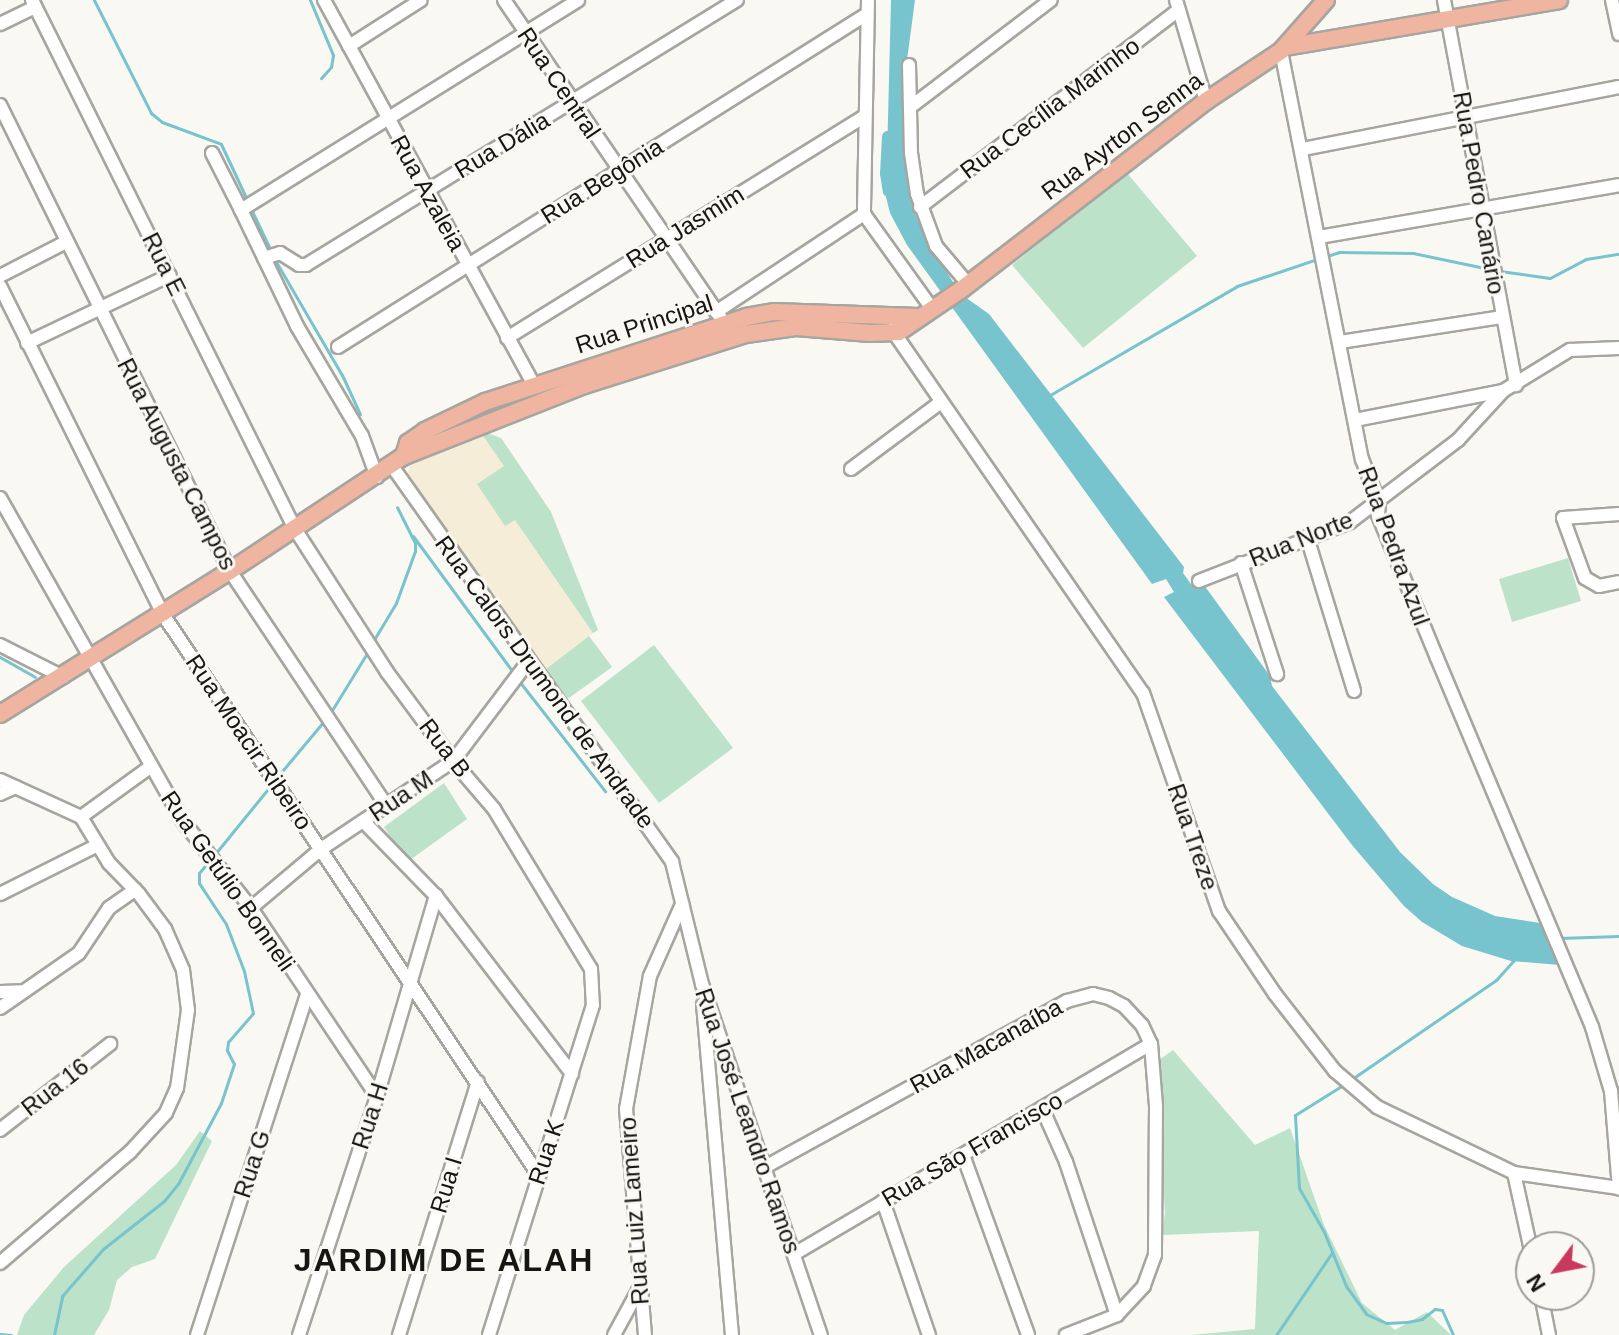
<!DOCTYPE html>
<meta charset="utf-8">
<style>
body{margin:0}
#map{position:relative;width:1619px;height:1335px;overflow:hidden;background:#f9f8f3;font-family:Helvetica,sans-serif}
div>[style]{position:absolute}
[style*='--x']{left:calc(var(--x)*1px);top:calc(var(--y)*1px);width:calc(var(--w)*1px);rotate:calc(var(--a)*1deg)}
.education>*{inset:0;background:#f6edd8}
.green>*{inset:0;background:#bce2c9}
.water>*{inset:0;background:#77c3ce}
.stream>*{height:3px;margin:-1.5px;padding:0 1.5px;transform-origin:1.5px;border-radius:1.5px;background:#77c3ce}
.canal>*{height:11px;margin:-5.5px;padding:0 5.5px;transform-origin:5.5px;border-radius:5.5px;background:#77c3ce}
.roads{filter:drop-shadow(2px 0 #a6a5a0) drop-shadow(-2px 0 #a6a5a0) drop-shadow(0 2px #a6a5a0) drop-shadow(0 -2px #a6a5a0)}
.minor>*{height:12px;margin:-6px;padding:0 6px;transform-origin:6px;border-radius:6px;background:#fff}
.major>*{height:16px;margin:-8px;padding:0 8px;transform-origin:8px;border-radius:8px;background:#efb5a0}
span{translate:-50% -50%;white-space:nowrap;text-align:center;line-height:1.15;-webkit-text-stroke:6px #f9f8f3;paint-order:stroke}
.street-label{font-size:24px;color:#151513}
.district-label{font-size:32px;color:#151513;font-weight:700;letter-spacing:2px}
.north{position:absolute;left:1515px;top:1231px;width:80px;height:80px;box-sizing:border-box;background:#f9f8f3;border:2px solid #9e9d99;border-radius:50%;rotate:238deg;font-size:22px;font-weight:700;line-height:32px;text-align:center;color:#151513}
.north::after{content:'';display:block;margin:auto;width:28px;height:36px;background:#c9395e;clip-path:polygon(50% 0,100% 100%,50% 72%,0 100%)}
</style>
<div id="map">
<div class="education">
<i style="clip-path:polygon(479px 430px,501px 438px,551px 512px,598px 630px,589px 636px,612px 667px,566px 700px,497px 606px,408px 473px,410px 463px)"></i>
</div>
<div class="green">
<i style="clip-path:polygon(1127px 173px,1197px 256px,1083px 348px,1012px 265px)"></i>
<i style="clip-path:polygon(479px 430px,501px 438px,551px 512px,598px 630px,593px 633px,515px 520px,505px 526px,477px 484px,504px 466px)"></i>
<i style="clip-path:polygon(1568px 558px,1581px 601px,1512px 622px,1499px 579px)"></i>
<i style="clip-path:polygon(589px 636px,612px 667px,566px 700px,545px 670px)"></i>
<i style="clip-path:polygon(654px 645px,733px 748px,659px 803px,581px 701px)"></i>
<i style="clip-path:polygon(444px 783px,467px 819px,407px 862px,384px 827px)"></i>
<i style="clip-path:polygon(1173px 1050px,1255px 1145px,1290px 1128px,1324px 1225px,1362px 1303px,1395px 1330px,1427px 1312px,1451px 1335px,1191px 1335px,1255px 1329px,1259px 1231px,1162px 1235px,1165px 1213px,1156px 1071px,1159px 1060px)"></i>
<i style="clip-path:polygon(200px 1131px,212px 1141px,155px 1259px,132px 1267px,117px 1280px,109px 1310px,94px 1335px,17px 1335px,24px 1315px,64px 1267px,176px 1165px)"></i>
</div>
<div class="water">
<i style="clip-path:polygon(891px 0,915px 0,907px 60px,912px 207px,926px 239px,953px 282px,965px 297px,989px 314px,1184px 567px,1183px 573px,1193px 587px,1199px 581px,1204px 585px,1270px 676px,1272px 686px,1400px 852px,1433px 884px,1452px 897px,1495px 916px,1540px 923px,1560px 965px,1511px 961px,1462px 946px,1422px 922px,1404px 906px,1352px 845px,1164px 597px,1174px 592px,1166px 579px,1152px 584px,907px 245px,890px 213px,886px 197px)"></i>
</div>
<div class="stream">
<i style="--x:94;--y:0;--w:127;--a:63.2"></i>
<i style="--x:151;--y:113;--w:14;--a:39"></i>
<i style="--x:162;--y:122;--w:63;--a:20.4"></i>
<i style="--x:221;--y:144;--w:64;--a:65"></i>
<i style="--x:310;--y:0;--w:60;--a:67.3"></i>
<i style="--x:333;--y:55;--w:12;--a:99"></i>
<i style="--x:331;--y:67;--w:15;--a:132"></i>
<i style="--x:251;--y:209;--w:49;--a:64.5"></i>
<i style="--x:1327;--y:256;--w:13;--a:-18"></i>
<i style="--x:1339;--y:252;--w:74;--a:0.8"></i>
<i style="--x:1413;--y:253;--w:78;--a:11.9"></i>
<i style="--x:275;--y:260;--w:133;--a:59.8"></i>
<i style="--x:342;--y:375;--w:43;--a:65.2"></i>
<i style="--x:1500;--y:271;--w:50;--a:8"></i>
<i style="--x:1550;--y:278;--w:41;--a:-27.8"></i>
<i style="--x:1586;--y:259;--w:33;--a:-9"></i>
<i style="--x:1050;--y:395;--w:216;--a:-30.2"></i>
<i style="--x:1237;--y:286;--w:88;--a:-18.6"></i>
<i style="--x:413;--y:536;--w:172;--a:53.7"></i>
<i style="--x:372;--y:643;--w:47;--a:-59"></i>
<i style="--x:396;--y:603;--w:55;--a:-69.9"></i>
<i style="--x:415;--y:551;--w:8;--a:-90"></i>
<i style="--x:415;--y:543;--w:40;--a:-116.6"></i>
<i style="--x:0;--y:657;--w:40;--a:29.7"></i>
<i style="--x:519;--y:681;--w:140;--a:52"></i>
<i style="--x:329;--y:715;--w:76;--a:-58.4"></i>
<i style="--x:278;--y:776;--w:72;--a:-50.1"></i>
<i style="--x:215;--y:854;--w:89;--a:-50.9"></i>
<i style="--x:1559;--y:938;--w:60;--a:-1.9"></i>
<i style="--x:1349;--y:1081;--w:178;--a:-34.5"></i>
<i style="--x:1496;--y:980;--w:30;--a:-48"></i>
<i style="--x:1343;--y:1085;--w:57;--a:148"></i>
<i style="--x:1295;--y:1115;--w:73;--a:86.9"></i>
<i style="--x:1299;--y:1188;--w:51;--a:60.4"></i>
<i style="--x:1324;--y:1232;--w:58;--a:67.8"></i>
<i style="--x:1346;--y:1286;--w:34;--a:54"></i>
<i style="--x:1366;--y:1314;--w:22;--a:24"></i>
<i style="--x:1386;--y:1323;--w:21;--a:-3"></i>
<i style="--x:1407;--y:1322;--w:15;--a:-11"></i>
<i style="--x:1422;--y:1319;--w:16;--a:-38"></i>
<i style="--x:1435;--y:1309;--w:7;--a:8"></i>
<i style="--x:1442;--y:1310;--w:27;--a:66"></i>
<i style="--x:0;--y:1334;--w:11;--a:5"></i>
<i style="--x:54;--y:1335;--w:40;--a:-78"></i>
<i style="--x:62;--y:1296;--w:62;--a:-48.9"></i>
<i style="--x:103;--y:1249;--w:78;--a:-38.2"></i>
<i style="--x:164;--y:1201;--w:22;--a:-51"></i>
<i style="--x:178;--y:1184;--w:92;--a:-62"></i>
<i style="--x:221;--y:1103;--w:41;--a:-71.6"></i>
<i style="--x:234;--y:1064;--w:16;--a:-117"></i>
<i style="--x:227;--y:1050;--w:8;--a:-83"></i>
<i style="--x:228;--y:1042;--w:38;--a:-49"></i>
<i style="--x:253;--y:1013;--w:43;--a:-102.1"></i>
<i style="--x:244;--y:971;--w:50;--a:-111"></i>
<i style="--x:226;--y:924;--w:49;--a:-123.4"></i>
<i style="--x:199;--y:883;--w:10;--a:-90"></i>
<i style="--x:199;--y:873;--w:17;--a:-50"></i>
<i style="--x:1276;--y:1335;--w:98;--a:-55.8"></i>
</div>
<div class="canal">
<i style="--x:887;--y:136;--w:37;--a:93"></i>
<i style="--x:885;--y:173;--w:18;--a:81"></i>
</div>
<div class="roads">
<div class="minor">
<i style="--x:32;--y:0;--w:591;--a:63.57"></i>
<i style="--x:295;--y:529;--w:170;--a:57.2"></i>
<i style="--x:387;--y:672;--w:111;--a:53.4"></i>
<i style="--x:453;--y:761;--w:63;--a:49.5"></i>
<i style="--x:494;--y:809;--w:187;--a:58.8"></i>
<i style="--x:591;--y:969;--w:36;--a:87"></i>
<i style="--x:593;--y:1005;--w:346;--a:107.5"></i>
<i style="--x:324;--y:0;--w:439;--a:61.4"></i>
<i style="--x:504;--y:0;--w:391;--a:55.7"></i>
<i style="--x:868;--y:0;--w:214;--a:91.1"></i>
<i style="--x:864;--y:214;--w:118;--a:54.3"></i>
<i style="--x:1176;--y:0;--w:105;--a:73.5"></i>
<i style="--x:1444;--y:0;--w:392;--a:79.4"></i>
<i style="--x:1612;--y:0;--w:35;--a:78"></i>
<i style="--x:0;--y:24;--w:39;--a:-26"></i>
<i style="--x:349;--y:46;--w:85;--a:-32.6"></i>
<i style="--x:1281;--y:51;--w:416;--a:78.8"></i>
<i style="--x:1362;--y:459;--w:47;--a:68.9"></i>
<i style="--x:1379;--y:503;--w:12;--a:95"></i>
<i style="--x:1378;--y:515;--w:155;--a:67.6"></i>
<i style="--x:1437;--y:658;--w:400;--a:67.2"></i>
<i style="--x:1592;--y:1027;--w:67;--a:73.5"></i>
<i style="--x:1611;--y:1091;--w:98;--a:85.3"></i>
<i style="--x:909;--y:65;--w:88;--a:88.7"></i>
<i style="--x:911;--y:153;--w:41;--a:81.7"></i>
<i style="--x:917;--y:194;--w:55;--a:69.9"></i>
<i style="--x:936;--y:246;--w:50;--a:49.9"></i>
<i style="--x:0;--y:105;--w:520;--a:63.73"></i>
<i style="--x:230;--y:571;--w:281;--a:56.3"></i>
<i style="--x:913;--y:105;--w:173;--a:-37.3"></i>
<i style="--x:1303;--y:149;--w:322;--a:-11.1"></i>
<i style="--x:212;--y:153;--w:64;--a:63"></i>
<i style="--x:920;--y:207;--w:325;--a:-37.3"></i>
<i style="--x:1319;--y:237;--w:304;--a:-9.8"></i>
<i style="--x:264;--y:258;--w:17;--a:-17"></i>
<i style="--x:280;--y:253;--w:22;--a:32"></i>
<i style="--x:299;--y:265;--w:7;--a:0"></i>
<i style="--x:306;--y:265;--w:506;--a:-31.59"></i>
<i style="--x:0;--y:276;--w:74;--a:-27.3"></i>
<i style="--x:0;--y:286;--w:365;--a:63.6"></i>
<i style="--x:162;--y:613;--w:675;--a:56.17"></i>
<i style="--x:716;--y:312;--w:178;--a:-33.5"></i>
<i style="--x:894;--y:328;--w:6;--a:81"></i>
<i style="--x:895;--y:334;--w:436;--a:55.4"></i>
<i style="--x:1143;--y:693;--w:231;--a:70.8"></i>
<i style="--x:1219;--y:911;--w:100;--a:56"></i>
<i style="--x:1275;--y:994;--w:98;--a:52.1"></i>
<i style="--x:1335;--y:1071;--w:55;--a:40.6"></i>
<i style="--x:1377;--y:1107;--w:152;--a:25.7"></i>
<i style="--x:1514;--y:1173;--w:106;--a:8.1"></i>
<i style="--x:507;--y:338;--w:420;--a:-31.8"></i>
<i style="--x:1340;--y:342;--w:163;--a:-8.8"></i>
<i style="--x:27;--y:343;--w:158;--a:-25.4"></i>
<i style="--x:338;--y:347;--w:625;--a:-32.19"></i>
<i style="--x:1355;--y:420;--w:151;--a:-11.1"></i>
<i style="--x:1503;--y:391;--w:79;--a:-31.5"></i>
<i style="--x:1570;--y:350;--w:49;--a:-2.3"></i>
<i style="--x:392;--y:466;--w:485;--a:54.7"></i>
<i style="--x:672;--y:862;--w:126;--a:76.2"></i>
<i style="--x:702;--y:984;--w:371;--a:71.3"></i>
<i style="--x:851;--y:469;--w:112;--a:-36.7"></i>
<i style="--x:377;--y:477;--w:44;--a:-110.1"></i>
<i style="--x:362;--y:436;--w:128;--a:-120.6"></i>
<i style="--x:297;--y:326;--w:129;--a:-115.8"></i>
<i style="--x:241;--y:210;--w:397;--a:-31.9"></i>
<i style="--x:0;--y:498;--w:370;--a:60.5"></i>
<i style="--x:182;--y:820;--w:112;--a:51.9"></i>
<i style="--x:251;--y:908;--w:226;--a:56.2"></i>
<i style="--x:1619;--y:514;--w:56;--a:175.9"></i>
<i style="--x:1563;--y:518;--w:64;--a:69.9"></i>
<i style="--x:1585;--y:578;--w:16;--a:30"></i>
<i style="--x:1599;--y:586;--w:20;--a:-11"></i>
<i style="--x:1307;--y:537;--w:161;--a:73"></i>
<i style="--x:1241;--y:563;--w:117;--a:72"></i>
<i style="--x:1199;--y:581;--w:162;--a:-21.3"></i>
<i style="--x:1350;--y:522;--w:136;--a:-37.2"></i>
<i style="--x:1458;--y:440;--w:67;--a:-47.4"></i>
<i style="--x:0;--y:645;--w:71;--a:26.9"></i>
<i style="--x:0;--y:780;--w:89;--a:24.6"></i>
<i style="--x:81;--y:817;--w:54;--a:58.7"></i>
<i style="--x:109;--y:863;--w:43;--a:45.9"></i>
<i style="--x:139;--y:894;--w:44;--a:53.4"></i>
<i style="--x:165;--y:929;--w:45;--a:66.3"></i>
<i style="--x:183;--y:970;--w:40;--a:82.9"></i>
<i style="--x:188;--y:1010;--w:79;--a:98"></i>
<i style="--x:177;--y:1088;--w:27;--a:114"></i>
<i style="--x:166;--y:1113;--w:53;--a:132.7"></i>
<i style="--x:130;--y:1152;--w:171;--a:139.5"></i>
<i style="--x:0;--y:794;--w:17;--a:-24"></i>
<i style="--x:81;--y:817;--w:85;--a:-35.9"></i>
<i style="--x:364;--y:822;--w:103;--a:45.8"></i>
<i style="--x:436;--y:896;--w:224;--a:52.6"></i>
<i style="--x:0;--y:894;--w:107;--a:-26.6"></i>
<i style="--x:251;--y:908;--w:92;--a:-40.1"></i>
<i style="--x:321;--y:849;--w:159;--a:-33.7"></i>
<i style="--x:453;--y:761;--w:124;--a:-52.9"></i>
<i style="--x:0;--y:992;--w:24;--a:-2"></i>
<i style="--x:703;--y:1004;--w:332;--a:85"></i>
<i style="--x:0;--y:1008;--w:96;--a:-34.8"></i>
<i style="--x:79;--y:953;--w:54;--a:-56.3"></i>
<i style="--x:109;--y:908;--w:32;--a:-35"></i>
<i style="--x:1042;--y:1108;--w:59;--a:66"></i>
<i style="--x:1066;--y:1162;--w:161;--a:71.6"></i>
<i style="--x:0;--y:1130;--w:140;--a:-38"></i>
<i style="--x:963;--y:1155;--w:191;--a:70.1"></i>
<i style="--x:765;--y:1167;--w:345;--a:-28.8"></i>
<i style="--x:1067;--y:1001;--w:27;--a:-15"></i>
<i style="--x:1093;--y:994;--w:16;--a:14"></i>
<i style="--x:1109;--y:998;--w:17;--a:28"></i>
<i style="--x:1124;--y:1006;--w:26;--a:47"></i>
<i style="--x:1142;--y:1025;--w:21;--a:65"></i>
<i style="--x:1151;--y:1044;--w:62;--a:85.4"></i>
<i style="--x:1156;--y:1106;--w:149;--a:90.4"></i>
<i style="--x:1155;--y:1255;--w:33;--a:110"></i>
<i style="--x:1144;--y:1286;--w:40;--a:133"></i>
<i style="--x:1117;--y:1315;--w:55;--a:158.6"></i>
<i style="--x:1514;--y:1173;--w:79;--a:77.6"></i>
<i style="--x:883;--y:1201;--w:142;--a:71.1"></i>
<i style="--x:794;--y:1254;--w:414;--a:-30.5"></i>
<i style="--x:1541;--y:1295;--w:41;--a:78.7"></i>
<i style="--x:197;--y:1335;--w:358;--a:-72.1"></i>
<i style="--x:299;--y:1335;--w:251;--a:-71.9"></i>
<i style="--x:377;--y:1096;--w:209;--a:-73.6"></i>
<i style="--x:399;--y:1335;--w:265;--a:-72.7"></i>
<i style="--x:614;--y:1335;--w:52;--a:-61.5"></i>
<i style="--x:645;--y:1335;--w:227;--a:-94.8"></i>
<i style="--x:626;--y:1109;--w:135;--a:-79.8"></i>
<i style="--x:650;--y:976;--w:79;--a:-66"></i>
</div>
<div class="major">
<i style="--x:1285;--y:47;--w:278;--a:-9.7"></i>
<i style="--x:404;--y:456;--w:14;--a:-73"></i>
<i style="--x:408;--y:443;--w:21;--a:-35"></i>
<i style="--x:425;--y:431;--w:67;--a:-25.8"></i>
<i style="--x:485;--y:402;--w:274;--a:-18"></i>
<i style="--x:746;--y:317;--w:29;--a:-10"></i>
<i style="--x:775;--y:312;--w:142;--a:2"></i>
<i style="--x:0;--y:714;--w:271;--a:-31.9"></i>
<i style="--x:230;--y:571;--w:209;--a:-33.5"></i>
<i style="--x:404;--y:456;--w:193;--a:-21.5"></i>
<i style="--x:584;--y:385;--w:170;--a:-17.5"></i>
<i style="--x:746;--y:334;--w:50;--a:-8"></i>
<i style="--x:796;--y:327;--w:74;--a:4.6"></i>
<i style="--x:870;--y:333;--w:29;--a:-2"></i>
<i style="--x:899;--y:332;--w:76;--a:-34.3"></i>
<i style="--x:962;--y:289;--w:308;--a:-37.6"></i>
<i style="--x:1206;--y:101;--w:90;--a:-33.7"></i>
<i style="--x:1281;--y:51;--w:68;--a:-48.6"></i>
</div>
</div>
<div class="street-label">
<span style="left:559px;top:83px;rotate:56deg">Rua Central</span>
<span style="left:1050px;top:108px;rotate:-37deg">Rua Cecília Marinho</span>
<span style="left:1122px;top:136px;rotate:-37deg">Rua Ayrton Senna</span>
<span style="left:502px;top:145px;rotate:-31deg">Rua Dália</span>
<span style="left:602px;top:181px;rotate:-32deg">Rua Begônia</span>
<span style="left:428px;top:193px;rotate:61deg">Rua Azaleia</span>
<span style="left:1479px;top:193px;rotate:80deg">Rua Pedro Canário</span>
<span style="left:685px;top:227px;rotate:-32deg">Rua Jasmim</span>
<span style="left:164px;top:264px;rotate:63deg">Rua E</span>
<span style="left:644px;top:324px;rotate:-18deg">Rua Principal</span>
<span style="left:177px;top:464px;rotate:63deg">Rua Augusta Campos</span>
<span style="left:1301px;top:539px;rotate:-22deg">Rua Norte</span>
<span style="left:1394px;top:546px;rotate:70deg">Rua Pedra Azul</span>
<span style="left:545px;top:682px;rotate:54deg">Rua Calors Drumond de Andrade</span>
<span style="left:249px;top:742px;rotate:56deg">Rua Moacir Ribeiro</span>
<span style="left:445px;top:748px;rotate:52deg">Rua B</span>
<span style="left:401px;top:796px;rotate:-34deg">Rua M</span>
<span style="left:1193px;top:837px;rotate:71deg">Rua Treze</span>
<span style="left:228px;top:881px;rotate:55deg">Rua Getúlio Bonneli</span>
<span style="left:986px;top:1046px;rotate:-29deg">Rua Macanaíba</span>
<span style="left:55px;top:1087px;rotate:-38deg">Rua 16</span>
<span style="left:370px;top:1116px;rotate:-72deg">Rua H</span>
<span style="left:748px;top:1121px;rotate:71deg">Rua José Leandro Ramos</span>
<span style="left:972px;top:1149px;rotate:-30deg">Rua São Francisco</span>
<span style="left:546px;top:1152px;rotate:-72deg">Rua K</span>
<span style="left:252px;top:1164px;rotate:-72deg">Rua G</span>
<span style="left:446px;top:1185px;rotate:-73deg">Rua I</span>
<span style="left:634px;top:1211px;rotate:-94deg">Rua Luiz Lameiro</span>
</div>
<div class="district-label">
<span style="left:444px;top:1260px">JARDIM DE ALAH</span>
</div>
<div class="north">N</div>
</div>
